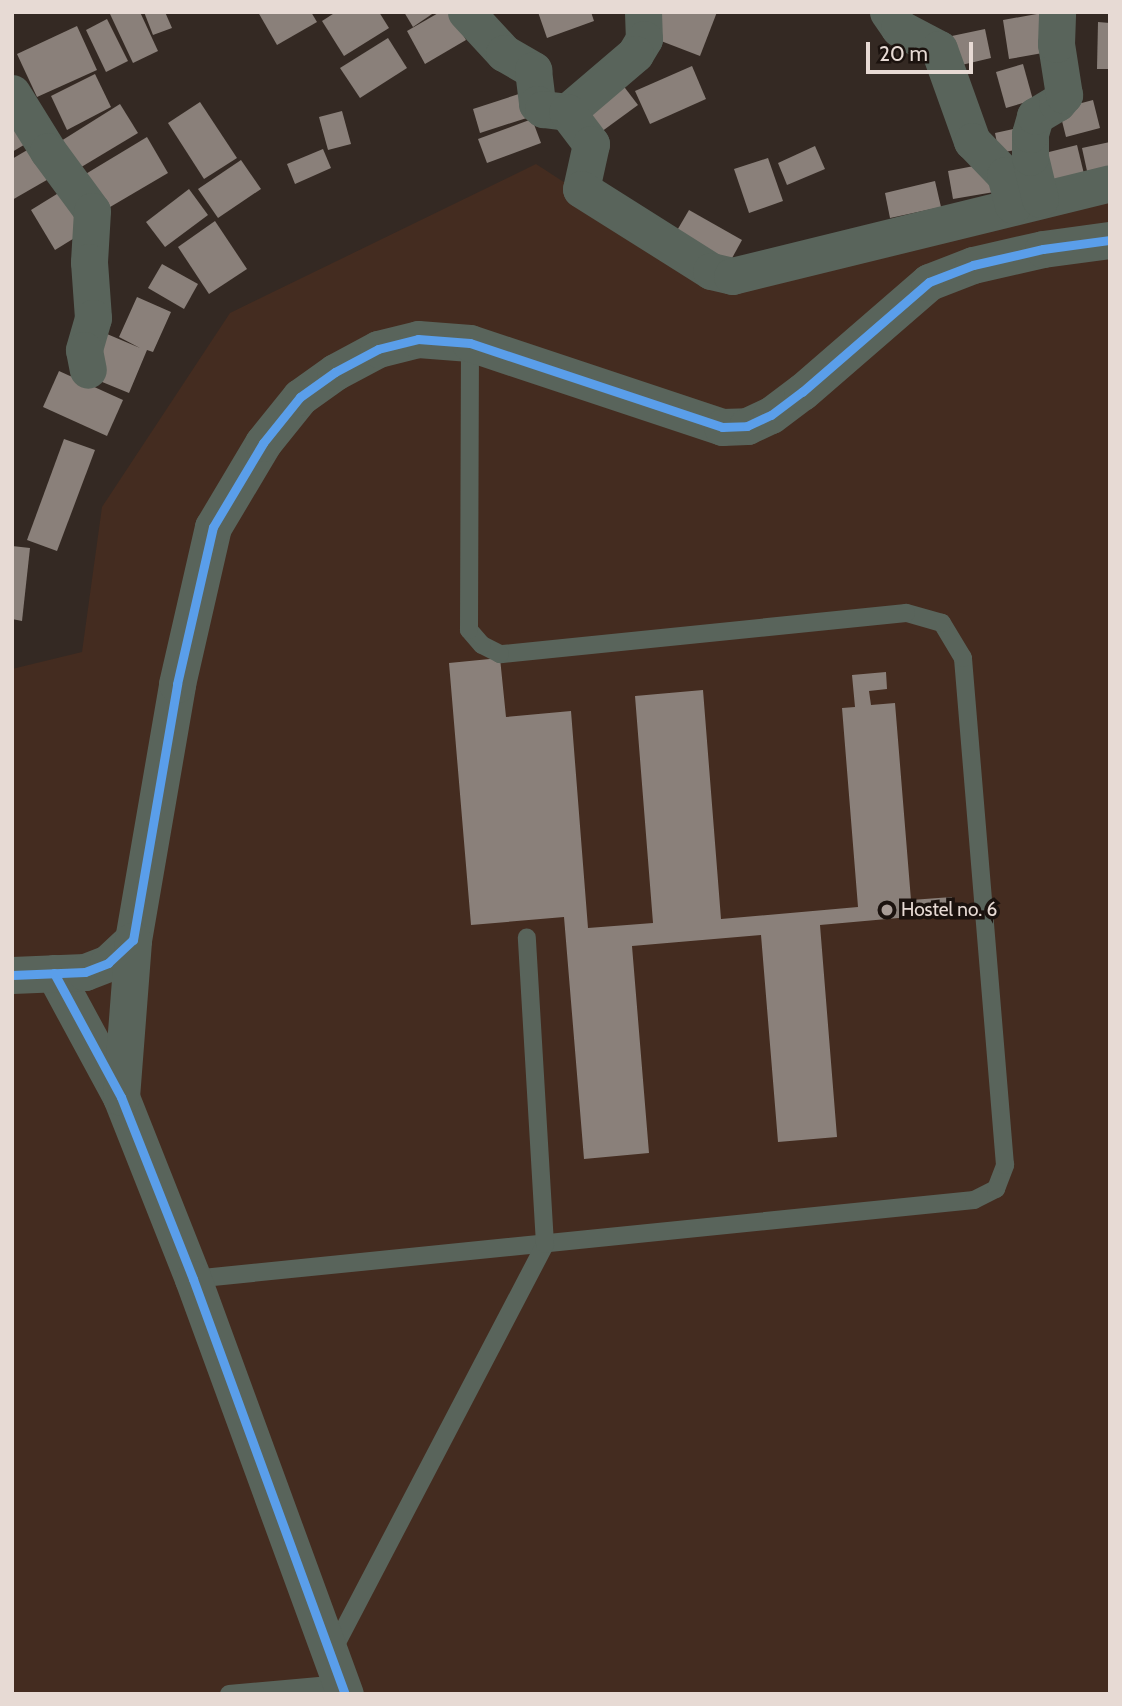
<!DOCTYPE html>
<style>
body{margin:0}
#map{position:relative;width:1122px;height:1706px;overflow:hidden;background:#342923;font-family:Cabin,sans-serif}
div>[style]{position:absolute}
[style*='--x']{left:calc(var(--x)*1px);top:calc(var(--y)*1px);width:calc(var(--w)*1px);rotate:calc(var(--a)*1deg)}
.built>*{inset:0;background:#442c20}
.building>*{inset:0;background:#8a807a}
.service>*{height:18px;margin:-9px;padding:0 9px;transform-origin:9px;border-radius:9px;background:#59645b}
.minor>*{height:37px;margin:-18.5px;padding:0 18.5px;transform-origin:18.5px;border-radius:18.5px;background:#59645b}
.cycleway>*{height:9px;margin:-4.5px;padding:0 4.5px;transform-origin:4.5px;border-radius:4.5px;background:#5a9eea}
.dots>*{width:19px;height:19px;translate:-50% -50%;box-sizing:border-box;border:4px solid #1b120e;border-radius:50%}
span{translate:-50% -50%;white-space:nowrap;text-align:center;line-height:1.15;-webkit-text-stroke:7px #1b120e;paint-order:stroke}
.poi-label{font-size:19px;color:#e7dad4}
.left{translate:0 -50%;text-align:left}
.frame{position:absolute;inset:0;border:14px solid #e7dad4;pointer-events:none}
.scale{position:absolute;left:866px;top:42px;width:107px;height:32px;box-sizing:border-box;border:4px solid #e7dad4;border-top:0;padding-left:9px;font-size:21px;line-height:24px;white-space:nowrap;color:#e7dad4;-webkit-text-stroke:5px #1b120e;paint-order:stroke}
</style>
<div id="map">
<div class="built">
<i style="clip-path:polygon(536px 164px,710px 277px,1110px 176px,1110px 1694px,12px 1694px,12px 669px,82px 652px,102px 507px,230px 313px)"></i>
</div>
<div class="building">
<i style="clip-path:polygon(114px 12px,140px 12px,158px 51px,133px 63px,110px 14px)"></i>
<i style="clip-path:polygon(144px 12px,165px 12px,172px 28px,153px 35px)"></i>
<i style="clip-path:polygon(258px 12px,311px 12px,317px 22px,277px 45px)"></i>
<i style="clip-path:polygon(336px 12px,379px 12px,389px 28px,344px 56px,322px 21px)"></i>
<i style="clip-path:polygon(404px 12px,435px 12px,413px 27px)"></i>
<i style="clip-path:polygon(440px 12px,450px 12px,466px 40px,425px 64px,407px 31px)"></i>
<i style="clip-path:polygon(538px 12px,591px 12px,594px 21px,547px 38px)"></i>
<i style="clip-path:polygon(657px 12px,717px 12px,700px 56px,648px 36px)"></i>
<i style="clip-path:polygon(1048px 12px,1054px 51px,1009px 59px,1003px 20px)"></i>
<i style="clip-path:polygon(107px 19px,128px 61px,106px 72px,86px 30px)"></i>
<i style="clip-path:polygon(1098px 22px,1110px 23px,1110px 69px,1097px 69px)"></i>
<i style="clip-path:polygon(77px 26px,97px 70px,37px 97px,17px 54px)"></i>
<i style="clip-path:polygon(985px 29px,991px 58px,953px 67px,947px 37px)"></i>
<i style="clip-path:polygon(388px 38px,407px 68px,360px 98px,340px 68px)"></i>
<i style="clip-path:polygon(1023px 64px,1033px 100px,1006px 108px,996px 72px)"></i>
<i style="clip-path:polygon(692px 66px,706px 99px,650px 124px,635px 91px)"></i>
<i style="clip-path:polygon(95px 74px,111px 107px,67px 130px,51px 96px)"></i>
<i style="clip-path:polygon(622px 84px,638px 105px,601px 132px,586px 112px)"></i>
<i style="clip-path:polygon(528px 91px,536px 115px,480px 133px,473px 109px)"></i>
<i style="clip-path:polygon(1093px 100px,1100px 128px,1066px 137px,1059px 109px)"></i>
<i style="clip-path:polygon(200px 102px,237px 158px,204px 179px,168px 123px)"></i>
<i style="clip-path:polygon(120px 104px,138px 133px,78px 169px,61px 141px)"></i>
<i style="clip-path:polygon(342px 111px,351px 144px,328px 150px,319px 117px)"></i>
<i style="clip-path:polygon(532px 119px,541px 143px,487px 163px,478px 139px)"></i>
<i style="clip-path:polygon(12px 121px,34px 139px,12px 152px)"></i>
<i style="clip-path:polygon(1023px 127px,1027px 148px,999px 153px,995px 133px)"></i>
<i style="clip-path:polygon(147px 137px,168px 173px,105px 210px,84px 175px)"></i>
<i style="clip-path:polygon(1110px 142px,1110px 166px,1087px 171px,1082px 148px)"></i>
<i style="clip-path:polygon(1077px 145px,1084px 174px,1040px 184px,1033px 156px)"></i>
<i style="clip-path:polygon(34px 146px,52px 177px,12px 200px,12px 159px)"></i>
<i style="clip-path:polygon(815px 146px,825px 169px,787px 185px,778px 163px)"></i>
<i style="clip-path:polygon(323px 149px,331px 168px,295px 184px,287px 164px)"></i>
<i style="clip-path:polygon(768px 158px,783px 201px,749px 213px,734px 169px)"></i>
<i style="clip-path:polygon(241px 160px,261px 189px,218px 218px,198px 189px)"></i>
<i style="clip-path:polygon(995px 162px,1000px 191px,953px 199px,948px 171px)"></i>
<i style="clip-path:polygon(935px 181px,941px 207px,890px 218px,885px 193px)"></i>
<i style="clip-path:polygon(65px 189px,89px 229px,55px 250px,31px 210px)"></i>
<i style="clip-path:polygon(189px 189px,208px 215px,165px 247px,146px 222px)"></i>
<i style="clip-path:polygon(689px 210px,742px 240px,726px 269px,672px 239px)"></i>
<i style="clip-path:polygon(215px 221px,247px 269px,209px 294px,178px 247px)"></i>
<i style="clip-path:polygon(162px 264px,198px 284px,184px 309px,148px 288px)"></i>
<i style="clip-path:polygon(137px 297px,171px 312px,153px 352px,147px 350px,129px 393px,90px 377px,107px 334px,140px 348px,119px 337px)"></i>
<i style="clip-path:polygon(59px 371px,123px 400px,107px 436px,43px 407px)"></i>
<i style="clip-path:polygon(64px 439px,95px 450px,57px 551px,27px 540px)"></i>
<i style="clip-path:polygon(12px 546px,30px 548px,22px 621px,12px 619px)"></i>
<i style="clip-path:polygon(500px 658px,506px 717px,571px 711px,588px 928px,653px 923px,635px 696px,703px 690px,721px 919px,858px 907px,842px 708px,855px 707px,852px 675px,886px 672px,887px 689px,869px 691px,871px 705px,895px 703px,911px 900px,952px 897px,954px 913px,820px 925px,837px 1137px,778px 1142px,761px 935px,632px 946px,649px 1153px,584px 1159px,564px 917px,471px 925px,449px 663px)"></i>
</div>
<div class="service">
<i style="--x:193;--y:1279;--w:785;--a:-5.78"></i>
<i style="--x:974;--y:1200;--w:25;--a:-27"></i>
<i style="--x:996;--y:1189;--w:26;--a:-69"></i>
<i style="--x:1005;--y:1165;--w:509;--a:-94.74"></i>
<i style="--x:963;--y:658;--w:41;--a:-121"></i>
<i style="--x:942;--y:623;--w:37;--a:-164"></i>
<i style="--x:906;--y:613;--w:408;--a:174.2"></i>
<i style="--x:500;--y:654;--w:20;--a:-153"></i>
<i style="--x:482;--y:645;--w:20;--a:-131"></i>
<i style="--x:469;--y:630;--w:287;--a:-89.8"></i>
<i style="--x:332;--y:1652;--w:460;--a:-62.4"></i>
<i style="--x:545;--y:1244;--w:307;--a:-93.4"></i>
<i style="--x:229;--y:1694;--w:113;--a:-5.1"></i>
</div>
<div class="minor">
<i style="--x:466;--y:12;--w:56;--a:47.2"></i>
<i style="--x:504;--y:53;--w:34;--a:30"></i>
<i style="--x:533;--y:70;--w:34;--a:83"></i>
<i style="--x:537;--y:104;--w:8;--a:40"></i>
<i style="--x:543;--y:109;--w:24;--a:7"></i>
<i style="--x:643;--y:12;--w:27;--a:88"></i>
<i style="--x:644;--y:39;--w:17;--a:121"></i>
<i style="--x:635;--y:54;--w:89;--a:139.5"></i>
<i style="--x:567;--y:112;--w:40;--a:53"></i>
<i style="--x:591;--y:144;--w:46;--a:102.5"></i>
<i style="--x:581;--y:189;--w:154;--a:32.2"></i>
<i style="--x:711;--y:271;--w:22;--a:13"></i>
<i style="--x:732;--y:276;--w:389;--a:-13.8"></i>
<i style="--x:888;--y:12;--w:19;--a:55"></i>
<i style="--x:899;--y:28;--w:45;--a:27.7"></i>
<i style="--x:939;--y:49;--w:98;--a:70.3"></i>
<i style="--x:972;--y:141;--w:47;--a:45.9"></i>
<i style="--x:1005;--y:175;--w:31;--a:75"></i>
<i style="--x:12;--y:93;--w:68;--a:58.2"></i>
<i style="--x:48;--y:151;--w:74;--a:53.7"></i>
<i style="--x:92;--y:211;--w:51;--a:93.4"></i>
<i style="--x:89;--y:262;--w:56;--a:85.9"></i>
<i style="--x:93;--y:318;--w:33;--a:106"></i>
<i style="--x:84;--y:350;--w:20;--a:79"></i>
<i style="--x:1040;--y:199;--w:43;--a:-103.4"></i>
<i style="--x:1030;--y:157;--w:23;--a:-90"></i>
<i style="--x:1030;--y:134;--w:19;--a:-74"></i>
<i style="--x:1035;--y:116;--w:26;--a:-31"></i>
<i style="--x:1057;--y:103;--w:11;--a:-49"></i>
<i style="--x:1064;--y:95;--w:52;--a:-98.9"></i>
<i style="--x:1056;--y:44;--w:32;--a:-88"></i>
<i style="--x:54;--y:973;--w:141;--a:61.6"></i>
<i style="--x:121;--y:1097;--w:196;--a:68.4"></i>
<i style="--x:193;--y:1279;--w:442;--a:69.9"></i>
<i style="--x:12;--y:975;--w:73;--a:-2.4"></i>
<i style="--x:85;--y:972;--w:25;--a:-21"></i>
<i style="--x:108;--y:963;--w:34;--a:-43"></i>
<i style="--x:133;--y:940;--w:260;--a:-80.2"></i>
<i style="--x:177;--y:684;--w:161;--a:-77.1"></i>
<i style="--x:213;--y:527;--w:98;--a:-59.2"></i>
<i style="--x:263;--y:443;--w:59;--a:-51.2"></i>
<i style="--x:300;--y:397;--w:43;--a:-35.5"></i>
<i style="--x:335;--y:372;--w:49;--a:-28.1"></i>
<i style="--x:378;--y:349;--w:41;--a:-14"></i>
<i style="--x:418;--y:339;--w:52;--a:4.4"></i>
<i style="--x:470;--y:343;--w:266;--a:18.4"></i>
<i style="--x:722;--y:427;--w:25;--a:-2"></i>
<i style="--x:747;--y:426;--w:26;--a:-25"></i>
<i style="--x:771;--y:415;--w:39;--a:-37"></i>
<i style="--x:802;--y:392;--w:168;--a:-40.9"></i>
<i style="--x:929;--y:282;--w:47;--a:-21.1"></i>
<i style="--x:973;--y:265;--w:72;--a:-12.9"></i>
<i style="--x:1043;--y:249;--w:68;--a:-7.7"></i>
<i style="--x:121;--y:1097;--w:157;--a:-85.6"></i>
</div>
<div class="cycleway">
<i style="--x:54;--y:973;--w:141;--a:61.6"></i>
<i style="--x:121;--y:1097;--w:196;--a:68.4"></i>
<i style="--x:193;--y:1279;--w:442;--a:69.9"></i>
<i style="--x:12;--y:975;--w:73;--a:-2.4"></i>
<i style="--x:85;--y:972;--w:25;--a:-21"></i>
<i style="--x:108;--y:963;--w:34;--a:-43"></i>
<i style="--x:133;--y:940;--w:260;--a:-80.2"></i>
<i style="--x:177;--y:684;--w:161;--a:-77.1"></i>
<i style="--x:213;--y:527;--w:98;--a:-59.2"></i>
<i style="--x:263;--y:443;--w:59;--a:-51.2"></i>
<i style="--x:300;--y:397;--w:43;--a:-35.5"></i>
<i style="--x:335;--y:372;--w:49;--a:-28.1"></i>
<i style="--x:378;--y:349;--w:41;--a:-14"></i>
<i style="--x:418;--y:339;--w:52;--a:4.4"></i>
<i style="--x:470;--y:343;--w:266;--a:18.4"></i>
<i style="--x:722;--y:427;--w:25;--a:-2"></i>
<i style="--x:747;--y:426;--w:26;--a:-25"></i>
<i style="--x:771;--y:415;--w:39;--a:-37"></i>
<i style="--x:802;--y:392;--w:168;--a:-40.9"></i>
<i style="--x:929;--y:282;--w:47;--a:-21.1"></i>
<i style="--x:973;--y:265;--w:72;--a:-12.9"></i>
<i style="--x:1043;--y:249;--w:68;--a:-7.7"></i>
</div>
<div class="dots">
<i style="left:887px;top:910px;background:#a89c96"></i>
</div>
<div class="poi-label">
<span class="left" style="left:901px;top:910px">Hostel no. 6</span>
</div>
<div class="frame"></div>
<div class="scale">20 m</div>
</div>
